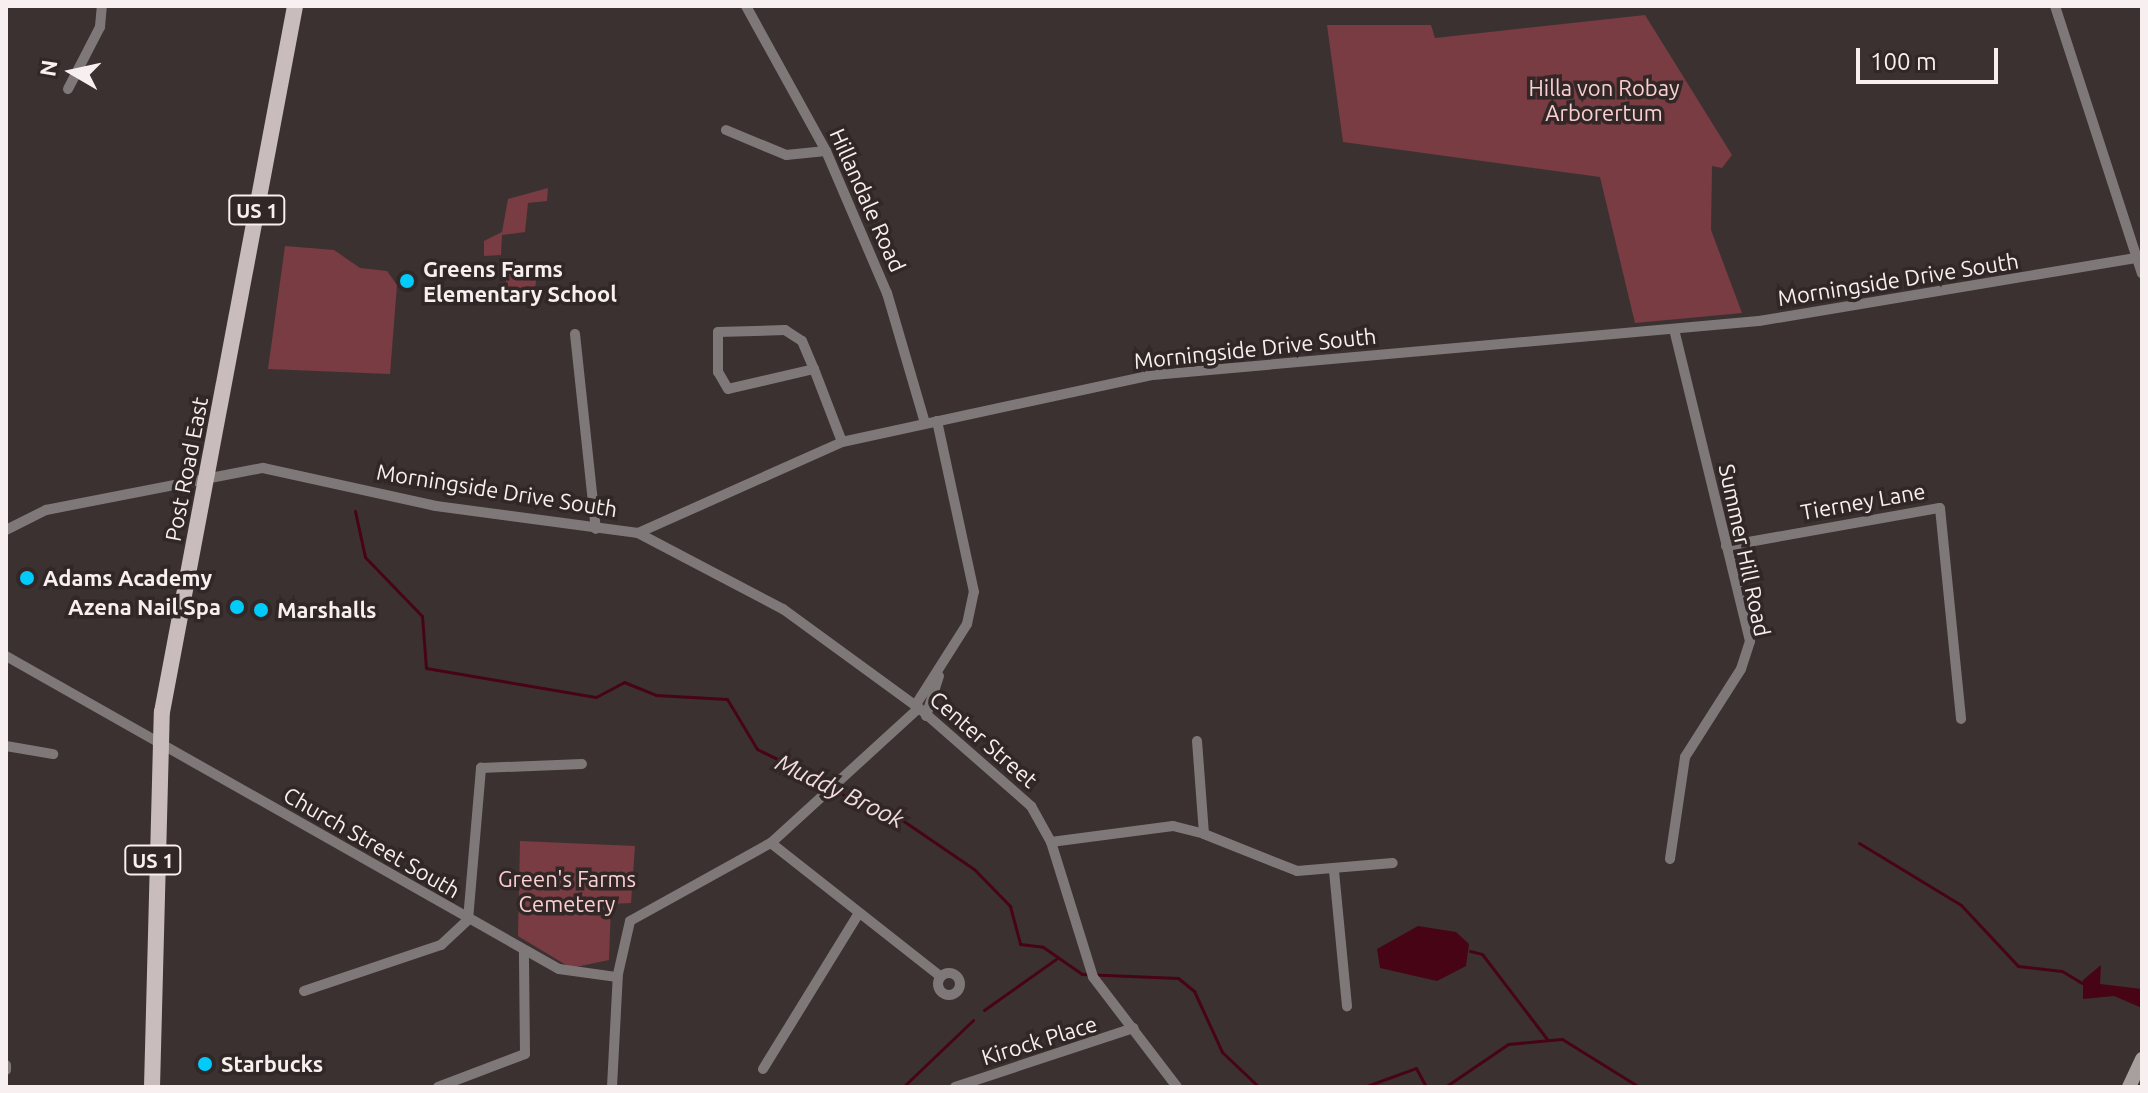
<!DOCTYPE html>
<style>
body{margin:0}
#map{position:relative;width:2148px;height:1093px;overflow:hidden;background:#3c3131;font-family:Ubuntu,sans-serif}
div>[style]{position:absolute}
[style*='--x']{left:calc(var(--x)*1px);top:calc(var(--y)*1px);width:calc(var(--w)*1px);rotate:calc(var(--a)*1deg)}
.green>*{inset:0;background:#783c42}
.round{border-radius:50%}
.water>*{inset:0;background:#470414}
.stream>*{height:3px;margin:-1.5px;padding:0 1.5px;transform-origin:1.5px;border-radius:1.5px;background:#470414}
.street>*{height:10px;margin:-5px;padding:0 5px;transform-origin:5px;border-radius:5px;background:#7f7879}
.street>.ring{margin:-5px;padding:0;box-sizing:content-box;background:none;border:10px solid #7f7879;border-radius:50%}
.secondary>*{height:14px;margin:-7px;padding:0 7px;transform-origin:7px;border-radius:7px;background:#a89f9f}
.primary>*{height:16px;margin:-8px;padding:0 8px;transform-origin:8px;border-radius:8px;background:#c9bcbc}
.dots>*{width:22px;height:22px;translate:-50% -50%;box-sizing:border-box;border:4px solid #322727;border-radius:50%}
span{translate:-50% -50%;white-space:nowrap;text-align:center;line-height:1.15;-webkit-text-stroke:7px #322727;paint-order:stroke}
.shield-label span{padding:2px 6px;background:#322727;border:2px solid;border-radius:6px;-webkit-text-stroke-width:0}
.shield-label{font-size:20px;color:#f7eff0;font-weight:700}
.park-label{font-size:22px;color:#fbcfd1}
.street-label{font-size:22px;color:#f7eff0}
.poi-label{font-size:22px;color:#f7eff0;font-weight:700}
.left{translate:0 -50%;text-align:left}
.right{translate:-100% -50%;text-align:right}
.water-label{font-size:24px;color:#f3dcdd;font-style:italic}
.frame{position:absolute;inset:0;border:8px solid #f7eff0;pointer-events:none}
.north{position:absolute;left:32px;top:32px;width:80px;height:80px;-webkit-text-stroke:6px #322727;paint-order:stroke;rotate:279deg;font-size:22px;font-weight:700;line-height:32px;text-align:center;color:#f7eff0}
.north::after{content:'';display:block;margin:auto;width:28px;height:36px;background:#f7eff0;clip-path:polygon(50% 0,100% 100%,50% 72%,0 100%)}
.scale{position:absolute;left:1856px;top:48px;width:142px;height:36px;box-sizing:border-box;border:4px solid #f7eff0;border-top:0;padding-left:10px;font-size:24px;line-height:28px;white-space:nowrap;color:#f7eff0;-webkit-text-stroke:6px #322727;paint-order:stroke}
</style>
<div id="map">
<div class="green">
<i style="clip-path:polygon(1645px 15px,1732px 155px,1722px 168px,1712px 166px,1711px 230px,1742px 313px,1635px 323px,1600px 177px,1343px 142px,1327px 25px,1431px 25px,1435px 38px)"></i>
<i style="clip-path:polygon(548px 188px,547px 201px,528px 203px,525px 232px,502px 235px,501px 255px,484px 256px,484px 241px,502px 232px,508px 199px)"></i>
<i style="clip-path:polygon(285px 246px,334px 250px,360px 268px,387px 271px,397px 285px,390px 374px,268px 369px)"></i>
<i class="round" style="left:506px;top:266px;width:30px;height:30px"></i>
<i style="clip-path:polygon(520px 841px,635px 846px,631px 903px,611px 904px,609px 960px,571px 968px,518px 936px)"></i>
</div>
<div class="water">
<i style="clip-path:polygon(1418px 926px,1456px 932px,1469px 944px,1466px 966px,1437px 981px,1380px 968px,1377px 949px)"></i>
<i style="clip-path:polygon(2101px 965px,2100px 984px,2142px 989px,2142px 1008px,2114px 996px,2083px 999px,2083px 980px)"></i>
</div>
<div class="stream">
<i style="--x:355;--y:511;--w:47;--a:77.7"></i>
<i style="--x:365;--y:557;--w:82;--a:46"></i>
<i style="--x:422;--y:616;--w:52;--a:85.6"></i>
<i style="--x:426;--y:668;--w:172;--a:9.7"></i>
<i style="--x:596;--y:697;--w:32;--a:-28"></i>
<i style="--x:624;--y:682;--w:35;--a:22"></i>
<i style="--x:656;--y:695;--w:71;--a:3.2"></i>
<i style="--x:727;--y:699;--w:58;--a:59"></i>
<i style="--x:757;--y:749;--w:81;--a:26.3"></i>
<i style="--x:836;--y:789;--w:24;--a:38"></i>
<i style="--x:855;--y:804;--w:28;--a:6"></i>
<i style="--x:883;--y:807;--w:110;--a:34.3"></i>
<i style="--x:974;--y:869;--w:52;--a:45.8"></i>
<i style="--x:1010;--y:906;--w:39;--a:75"></i>
<i style="--x:1020;--y:944;--w:23;--a:7"></i>
<i style="--x:1043;--y:947;--w:47;--a:34.7"></i>
<i style="--x:1082;--y:974;--w:96;--a:2.4"></i>
<i style="--x:1178;--y:978;--w:21;--a:39"></i>
<i style="--x:1194;--y:991;--w:67;--a:65.3"></i>
<i style="--x:1222;--y:1052;--w:51;--a:43.4"></i>
<i style="--x:1859;--y:843;--w:119;--a:31.3"></i>
<i style="--x:1961;--y:905;--w:83;--a:46.9"></i>
<i style="--x:2018;--y:966;--w:44;--a:6.5"></i>
<i style="--x:2062;--y:971;--w:23;--a:31"></i>
<i style="--x:1470;--y:951;--w:12;--a:14"></i>
<i style="--x:1482;--y:954;--w:107;--a:52.6"></i>
<i style="--x:984;--y:1010;--w:88;--a:-35.3"></i>
<i style="--x:903;--y:1087;--w:97;--a:-43.7"></i>
<i style="--x:1364;--y:1087;--w:55;--a:-20.1"></i>
<i style="--x:1416;--y:1068;--w:21;--a:62"></i>
<i style="--x:1445;--y:1087;--w:76;--a:-34.3"></i>
<i style="--x:1508;--y:1044;--w:54;--a:-5.3"></i>
<i style="--x:1562;--y:1039;--w:91;--a:31.9"></i>
</div>
<div class="street">
<i style="--x:746;--y:6;--w:166;--a:61.1"></i>
<i style="--x:826;--y:151;--w:155;--a:66.8"></i>
<i style="--x:887;--y:293;--w:135;--a:73.7"></i>
<i style="--x:2055;--y:6;--w:281;--a:72"></i>
<i style="--x:68;--y:89;--w:70;--a:-62.7"></i>
<i style="--x:100;--y:27;--w:21;--a:-85"></i>
<i style="--x:726;--y:130;--w:65;--a:22.6"></i>
<i style="--x:786;--y:155;--w:40;--a:-5.7"></i>
<i style="--x:785;--y:330;--w:20;--a:33"></i>
<i style="--x:802;--y:341;--w:30;--a:67"></i>
<i style="--x:814;--y:369;--w:88;--a:166.9"></i>
<i style="--x:728;--y:389;--w:20;--a:-120"></i>
<i style="--x:718;--y:372;--w:40;--a:-90"></i>
<i style="--x:718;--y:332;--w:67;--a:-1.7"></i>
<i style="--x:575;--y:334;--w:196;--a:83.9"></i>
<i style="--x:814;--y:369;--w:78;--a:69"></i>
<i style="--x:6;--y:530;--w:45;--a:-26.6"></i>
<i style="--x:46;--y:510;--w:221;--a:-11"></i>
<i style="--x:263;--y:468;--w:177;--a:12.4"></i>
<i style="--x:436;--y:506;--w:204;--a:7.6"></i>
<i style="--x:638;--y:533;--w:223;--a:-24"></i>
<i style="--x:842;--y:442;--w:318;--a:-12.2"></i>
<i style="--x:1153;--y:375;--w:608;--a:-5.09"></i>
<i style="--x:1759;--y:321;--w:388;--a:-9.5"></i>
<i style="--x:638;--y:533;--w:164;--a:27.7"></i>
<i style="--x:783;--y:609;--w:168;--a:36.1"></i>
<i style="--x:919;--y:708;--w:149;--a:41.2"></i>
<i style="--x:1031;--y:806;--w:41;--a:60.9"></i>
<i style="--x:1051;--y:842;--w:141;--a:72.7"></i>
<i style="--x:1093;--y:977;--w:138;--a:52.6"></i>
<i style="--x:1726;--y:546;--w:217;--a:-10.1"></i>
<i style="--x:1940;--y:508;--w:212;--a:84.3"></i>
<i style="--x:6;--y:656;--w:635;--a:29.51"></i>
<i style="--x:559;--y:969;--w:59;--a:7.9"></i>
<i style="--x:915;--y:706;--w:97;--a:-57.6"></i>
<i style="--x:967;--y:624;--w:33;--a:-78"></i>
<i style="--x:974;--y:592;--w:175;--a:-102.2"></i>
<i style="--x:926;--y:716;--w:42;--a:-72"></i>
<i style="--x:1197;--y:741;--w:93;--a:85.7"></i>
<i style="--x:1204;--y:834;--w:100;--a:21.7"></i>
<i style="--x:1297;--y:871;--w:96;--a:-4.8"></i>
<i style="--x:6;--y:746;--w:48;--a:9.7"></i>
<i style="--x:1051;--y:842;--w:123;--a:-7.5"></i>
<i style="--x:1173;--y:826;--w:32;--a:14"></i>
<i style="--x:771;--y:843;--w:216;--a:38.2"></i>
<i style="--x:1670;--y:859;--w:103;--a:-81.6"></i>
<i style="--x:1685;--y:757;--w:104;--a:-57.5"></i>
<i style="--x:1741;--y:669;--w:29;--a:-72"></i>
<i style="--x:1750;--y:641;--w:321;--a:-103.7"></i>
<i style="--x:1334;--y:871;--w:136;--a:84.5"></i>
<i class="ring" style="left:938px;top:973px;width:12px;height:12px"></i>
<i style="--x:304;--y:991;--w:145;--a:-18.6"></i>
<i style="--x:441;--y:945;--w:37;--a:-43"></i>
<i style="--x:468;--y:920;--w:153;--a:-85.1"></i>
<i style="--x:481;--y:768;--w:101;--a:-2.3"></i>
<i style="--x:6;--y:1065;--w:5;--a:90"></i>
<i style="--x:763;--y:1069;--w:183;--a:-58.4"></i>
<i style="--x:438;--y:1087;--w:93;--a:-20.8"></i>
<i style="--x:525;--y:1054;--w:104;--a:-90.6"></i>
<i style="--x:612;--y:1087;--w:113;--a:-87"></i>
<i style="--x:618;--y:974;--w:54;--a:-77.2"></i>
<i style="--x:630;--y:921;--w:161;--a:-29"></i>
<i style="--x:771;--y:843;--w:200;--a:-42.4"></i>
<i style="--x:955;--y:1087;--w:188;--a:-18.3"></i>
</div>
<div class="secondary">
<i style="--x:2129;--y:1087;--w:31;--a:-65"></i>
</div>
<div class="primary">
<i style="--x:152;--y:1087;--w:375;--a:-88.5"></i>
<i style="--x:162;--y:712;--w:718;--a:-79.33"></i>
</div>
<div class="dots">
<i style="left:407px;top:281px;background:#02cbf9"></i>
<i style="left:27px;top:578px;background:#02cbf9"></i>
<i style="left:237px;top:607px;background:#02cbf9"></i>
<i style="left:261px;top:610px;background:#02cbf9"></i>
<i style="left:205px;top:1064px;background:#02cbf9"></i>
</div>
<div class="shield-label">
<span style="left:257px;top:210px">US 1</span>
<span style="left:153px;top:860px">US 1</span>
</div>
<div class="park-label">
<span style="left:1604px;top:100px">Hilla von Robay<br>Arborertum</span>
<span style="left:567px;top:891px">Green's Farms<br>Cemetery</span>
</div>
<div class="street-label">
<span style="left:868px;top:200px;rotate:66deg">Hillandale Road</span>
<span style="left:1898px;top:279px;rotate:-9deg">Morningside Drive South</span>
<span style="left:1255px;top:348px;rotate:-6deg">Morningside Drive South</span>
<span style="left:186px;top:469px;rotate:-79deg">Post Road East</span>
<span style="left:497px;top:490px;rotate:9deg">Morningside Drive South</span>
<span style="left:1863px;top:501px;rotate:-10deg">Tierney Lane</span>
<span style="left:1745px;top:550px;rotate:78deg">Summer Hill Road</span>
<span style="left:984px;top:739px;rotate:41deg">Center Street</span>
<span style="left:372px;top:842px;rotate:30deg">Church Street South</span>
<span style="left:1039px;top:1040px;rotate:-17deg">Kirock Place</span>
</div>
<div class="poi-label">
<span class="left" style="left:423px;top:281px">Greens Farms<br>Elementary School</span>
<span class="left" style="left:43px;top:578px">Adams Academy</span>
<span class="right" style="left:221px;top:607px">Azena Nail Spa</span>
<span class="left" style="left:277px;top:610px">Marshalls</span>
<span class="left" style="left:221px;top:1064px">Starbucks</span>
</div>
<div class="water-label">
<span style="left:840px;top:791px;rotate:26deg">Muddy Brook</span>
</div>
<div class="frame"></div>
<div class="north">N</div>
<div class="scale">100 m</div>
</div>
